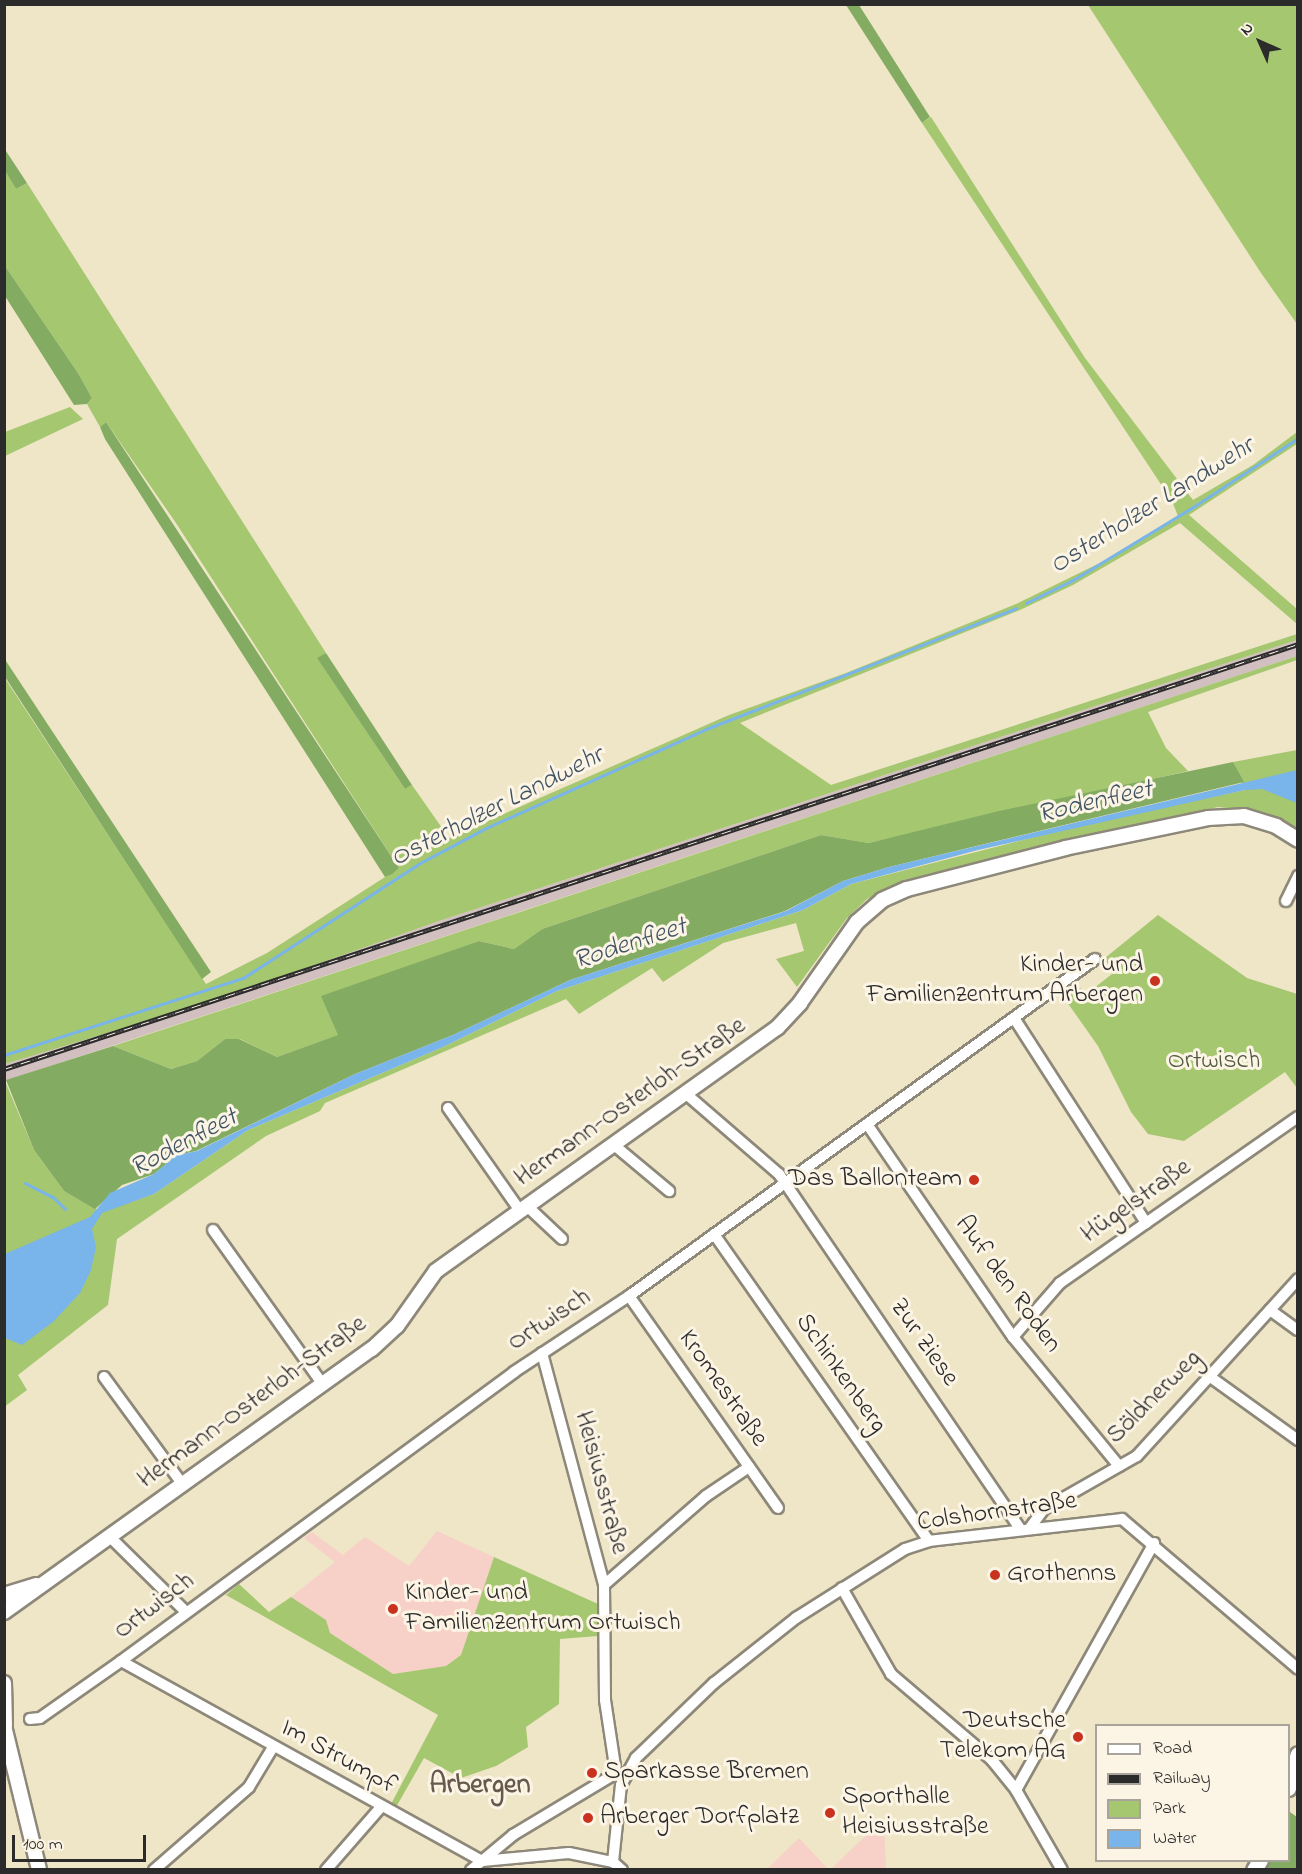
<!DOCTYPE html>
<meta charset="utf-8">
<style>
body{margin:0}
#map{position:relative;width:1302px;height:1874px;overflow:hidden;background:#efe5c7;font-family:"Indie Flower",sans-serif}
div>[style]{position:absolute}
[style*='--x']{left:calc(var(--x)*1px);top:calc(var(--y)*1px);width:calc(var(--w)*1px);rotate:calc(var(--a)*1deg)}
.built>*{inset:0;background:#f7d1c7}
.industrial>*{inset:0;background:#d2bfc0}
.green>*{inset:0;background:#a4c770}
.forest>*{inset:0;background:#83ac62}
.water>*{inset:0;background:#79b4ea}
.stream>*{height:3px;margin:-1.5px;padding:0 1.5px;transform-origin:1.5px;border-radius:1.5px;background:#79b4ea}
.roads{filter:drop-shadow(2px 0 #8d8879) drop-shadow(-2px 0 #8d8879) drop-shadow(0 2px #8d8879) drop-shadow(0 -2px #8d8879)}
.minor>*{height:10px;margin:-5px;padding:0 5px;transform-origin:5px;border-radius:5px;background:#fff}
.tertiary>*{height:14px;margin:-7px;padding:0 7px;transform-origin:7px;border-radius:7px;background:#fff}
.secondary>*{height:15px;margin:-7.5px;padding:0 7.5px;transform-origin:7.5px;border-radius:7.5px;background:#fff}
.rail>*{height:5px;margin-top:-2.5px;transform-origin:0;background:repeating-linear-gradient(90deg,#fcf5e5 0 9px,#2b2b2b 0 18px);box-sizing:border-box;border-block:2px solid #2b2b2b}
.dots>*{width:16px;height:16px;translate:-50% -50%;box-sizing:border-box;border:3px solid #fcf5e5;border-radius:50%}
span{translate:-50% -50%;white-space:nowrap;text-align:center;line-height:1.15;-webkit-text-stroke:6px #fcf5e5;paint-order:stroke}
.poi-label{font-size:26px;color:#2b2b2b}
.right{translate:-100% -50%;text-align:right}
.left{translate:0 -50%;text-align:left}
.park-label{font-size:26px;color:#4f5a40}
.street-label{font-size:26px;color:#2b2b2b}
.water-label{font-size:27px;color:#425464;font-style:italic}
.quarter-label{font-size:28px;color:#67594e;font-weight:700}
.frame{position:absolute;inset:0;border:6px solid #2b2b2b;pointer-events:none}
.legend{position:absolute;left:1095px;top:1724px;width:195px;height:138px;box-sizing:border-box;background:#fcf5e5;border:2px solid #a8a49b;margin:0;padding:8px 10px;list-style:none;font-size:18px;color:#2b2b2b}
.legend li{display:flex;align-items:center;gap:12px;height:30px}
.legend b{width:30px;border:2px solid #a8a49b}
.north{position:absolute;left:1230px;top:12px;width:60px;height:60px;-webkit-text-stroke:4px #fcf5e5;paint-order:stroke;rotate:315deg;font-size:16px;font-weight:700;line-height:24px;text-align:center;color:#2b2b2b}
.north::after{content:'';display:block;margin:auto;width:21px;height:27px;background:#2b2b2b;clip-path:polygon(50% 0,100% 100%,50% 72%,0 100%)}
.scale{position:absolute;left:12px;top:1835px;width:134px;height:27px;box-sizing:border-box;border:3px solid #2b2b2b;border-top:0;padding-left:8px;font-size:18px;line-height:21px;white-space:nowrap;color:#2b2b2b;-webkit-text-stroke:4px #fcf5e5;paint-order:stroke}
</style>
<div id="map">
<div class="built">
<i style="clip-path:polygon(437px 1531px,494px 1557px,461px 1655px,446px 1666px,393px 1674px,382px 1671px,330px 1633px,291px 1597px,335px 1562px,304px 1538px,312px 1532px,343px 1555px,365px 1537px,409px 1566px)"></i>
<i style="clip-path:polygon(884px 1818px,886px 1869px,831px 1869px)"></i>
<i style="clip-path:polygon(799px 1838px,828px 1869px,767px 1869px)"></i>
</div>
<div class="industrial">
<i style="clip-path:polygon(1297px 640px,1297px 656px,5px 1081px,5px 1064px,210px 1002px,439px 921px)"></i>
</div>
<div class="green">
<i style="clip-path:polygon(1088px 5px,1297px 5px,1297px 324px,1261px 273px)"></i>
<i style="clip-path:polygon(931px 117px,1085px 358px,1193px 500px,1253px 465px,1297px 432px,1297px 444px,1189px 515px,1297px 609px,1297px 624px,1180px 523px,1073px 585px,1020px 610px,740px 723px,831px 785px,1297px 634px,1297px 640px,439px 921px,210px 1002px,5px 1064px,4px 677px,206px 984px,267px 953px,399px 868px,176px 523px,106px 422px,100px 427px,87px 404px,92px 398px,78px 373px,5px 266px,5px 171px,16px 189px,27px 183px,326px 653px,318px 659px,405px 789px,412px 785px,449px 838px,729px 715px,846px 673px,1016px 604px,1108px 559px,1178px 516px,1172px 501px,922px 123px)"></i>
<i style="clip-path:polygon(70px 407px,83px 419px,5px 456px,5px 432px)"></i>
<i style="clip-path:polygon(1297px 656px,1297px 660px,1148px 712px,1166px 748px,1188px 771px,869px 843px,821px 835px,542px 929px,514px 949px,479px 941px,322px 997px,339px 1035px,277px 1057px,240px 1039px,225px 1039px,197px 1061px,171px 1069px,113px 1046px)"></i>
<i style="clip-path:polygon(1297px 750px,1297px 830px,1266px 813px,1218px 807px,910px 880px,867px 899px,847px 918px,797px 987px,776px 959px,804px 951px,796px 923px,723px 943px,663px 982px,652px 968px,579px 1014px,566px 999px,325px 1103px,320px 1111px,266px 1136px,117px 1239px,108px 1305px,18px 1375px,27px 1390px,4px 1407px,5px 1081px,34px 1150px,64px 1191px,102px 1212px,154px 1194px,248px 1130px,443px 1047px,557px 991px,803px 910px,851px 884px,1085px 824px,1245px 790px,1233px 762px)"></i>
<i style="clip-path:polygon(1158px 915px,1247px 978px,1297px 994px,1297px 1088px,1285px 1072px,1184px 1141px,1148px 1134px,1131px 1112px,1098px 1046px,1062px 995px,1075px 986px,1089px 992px,1112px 974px,1105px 958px)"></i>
<i style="clip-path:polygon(494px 1557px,598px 1604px,598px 1636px,560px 1639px,559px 1704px,526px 1727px,528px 1747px,496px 1766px,461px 1778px,424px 1758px,395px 1809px,390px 1806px,438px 1715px,226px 1595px,239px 1584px,269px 1612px,291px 1597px,326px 1620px,330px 1633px,393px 1674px,446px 1666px,461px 1655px)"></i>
</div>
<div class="forest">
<i style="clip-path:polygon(846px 5px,859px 5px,930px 117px,922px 123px)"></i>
<i style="clip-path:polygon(4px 148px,27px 183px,16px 189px,5px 171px)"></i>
<i style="clip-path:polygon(5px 266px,78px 373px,92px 398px,87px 404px,74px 405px,5px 296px)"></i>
<i style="clip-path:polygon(106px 422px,399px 868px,392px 874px,385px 877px,105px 439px,100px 427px)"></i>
<i style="clip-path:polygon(326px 653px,412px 785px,405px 789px,317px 658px)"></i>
<i style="clip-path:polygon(4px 658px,211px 972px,202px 979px,5px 677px)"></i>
<i style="clip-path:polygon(1233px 762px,1244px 782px,889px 867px,843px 881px,785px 911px,570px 980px,453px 1035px,355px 1074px,196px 1151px,177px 1155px,154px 1174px,122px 1185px,95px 1209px,64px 1191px,34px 1150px,6px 1080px,113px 1046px,171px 1069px,197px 1061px,225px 1039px,239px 1039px,277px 1057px,338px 1035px,321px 996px,479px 941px,514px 949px,542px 929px,821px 835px,869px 843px,999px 811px)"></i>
<i style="clip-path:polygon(1290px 1812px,1297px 1817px,1297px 1869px,1265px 1869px,1270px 1861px,1288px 1860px)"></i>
</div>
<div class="water">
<i style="clip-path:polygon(1297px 770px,1297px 803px,1262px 789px,1245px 790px,978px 850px,851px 884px,803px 910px,557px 991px,443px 1047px,248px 1130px,154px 1194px,102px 1213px,92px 1229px,96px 1247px,91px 1270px,80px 1293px,53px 1322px,22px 1345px,5px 1338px,5px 1254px,90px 1217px,110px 1193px,154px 1174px,177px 1155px,197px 1151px,355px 1074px,453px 1035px,570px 980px,786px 911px,843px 881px,889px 867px)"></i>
</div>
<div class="stream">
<i style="--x:1026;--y:603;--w:52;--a:-26.1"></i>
<i style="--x:1073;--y:580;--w:137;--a:-31.3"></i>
<i style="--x:1190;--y:509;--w:129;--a:-33.3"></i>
<i style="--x:4;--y:1055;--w:251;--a:-17.9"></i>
<i style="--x:243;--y:978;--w:211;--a:-33"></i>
<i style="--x:420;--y:863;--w:75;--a:-27.9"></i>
<i style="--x:486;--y:828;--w:241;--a:-24.2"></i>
<i style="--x:706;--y:729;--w:333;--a:-21.3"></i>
<i style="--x:25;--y:1183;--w:31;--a:27"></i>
<i style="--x:53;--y:1197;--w:17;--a:45"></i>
</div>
<div class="roads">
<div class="minor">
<i style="--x:1286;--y:901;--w:28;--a:-64"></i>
<i style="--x:1014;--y:1018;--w:244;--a:57.2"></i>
<i style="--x:685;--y:1093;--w:124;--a:40.8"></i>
<i style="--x:779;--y:1174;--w:430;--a:55.8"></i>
<i style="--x:448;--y:1108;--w:126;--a:55"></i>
<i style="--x:867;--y:1124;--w:258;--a:55.6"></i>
<i style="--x:1013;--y:1337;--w:167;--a:50.6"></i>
<i style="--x:614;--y:1145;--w:72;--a:39.9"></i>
<i style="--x:527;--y:1206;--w:48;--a:43.3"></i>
<i style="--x:213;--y:1230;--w:190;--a:54.6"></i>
<i style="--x:714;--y:1234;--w:375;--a:55"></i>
<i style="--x:629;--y:1296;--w:259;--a:54.9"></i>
<i style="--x:1270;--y:1310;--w:34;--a:36"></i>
<i style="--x:1013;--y:1337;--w:72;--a:-49"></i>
<i style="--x:1060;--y:1283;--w:290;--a:-34.9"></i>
<i style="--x:542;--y:1353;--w:240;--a:75"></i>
<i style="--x:604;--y:1585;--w:115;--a:89.5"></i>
<i style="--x:605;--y:1700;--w:74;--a:81.4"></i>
<i style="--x:616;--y:1773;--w:9;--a:41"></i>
<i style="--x:1209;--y:1376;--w:110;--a:35.7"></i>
<i style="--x:104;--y:1377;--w:134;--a:53.8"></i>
<i style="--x:1030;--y:1528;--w:24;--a:-54"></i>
<i style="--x:1044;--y:1509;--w:107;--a:-29.7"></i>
<i style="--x:1137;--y:1456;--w:239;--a:-47.7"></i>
<i style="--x:109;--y:1536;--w:108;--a:44.6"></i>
<i style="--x:604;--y:1585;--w:135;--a:-41.1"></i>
<i style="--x:706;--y:1496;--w:52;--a:-34"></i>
<i style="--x:842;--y:1588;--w:99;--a:60.3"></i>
<i style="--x:891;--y:1674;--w:133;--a:40.4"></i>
<i style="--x:992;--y:1760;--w:38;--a:51"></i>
<i style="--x:1016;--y:1790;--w:92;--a:60.1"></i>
<i style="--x:121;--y:1661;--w:413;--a:29"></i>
<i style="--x:482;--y:1861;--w:87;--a:-5.3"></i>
<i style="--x:569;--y:1853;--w:45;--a:11.6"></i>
<i style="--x:613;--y:1862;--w:12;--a:42"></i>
<i style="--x:30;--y:1719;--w:10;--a:-6"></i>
<i style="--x:40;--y:1718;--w:99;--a:-35.1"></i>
<i style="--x:121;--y:1661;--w:488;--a:-36.3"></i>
<i style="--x:514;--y:1372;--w:138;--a:-33.5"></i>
<i style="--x:629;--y:1296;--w:575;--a:-35.87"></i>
<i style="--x:1016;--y:1790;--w:283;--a:-60.8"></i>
<i style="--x:613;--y:1862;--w:77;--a:-84.1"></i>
<i style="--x:621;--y:1785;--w:31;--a:-61"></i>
<i style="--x:636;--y:1758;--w:108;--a:-43.9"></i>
<i style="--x:714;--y:1683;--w:105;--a:-38.4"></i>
<i style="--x:796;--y:1618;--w:129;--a:-32.3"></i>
<i style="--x:905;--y:1549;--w:25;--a:-18"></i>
<i style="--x:929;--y:1541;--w:194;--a:-6.5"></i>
<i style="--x:1122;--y:1519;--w:231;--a:40.4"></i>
<i style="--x:154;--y:1870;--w:126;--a:-41.1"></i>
<i style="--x:249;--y:1787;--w:47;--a:-59"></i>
<i style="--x:326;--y:1870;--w:84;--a:-48.9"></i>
<i style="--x:471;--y:1870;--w:55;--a:-39.8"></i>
<i style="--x:513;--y:1835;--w:120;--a:-31"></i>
</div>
<div class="tertiary">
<i style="--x:4;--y:1595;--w:34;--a:-17"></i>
<i style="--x:4;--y:1612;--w:452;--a:-35.6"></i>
<i style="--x:372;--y:1349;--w:34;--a:-43"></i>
<i style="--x:397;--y:1326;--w:67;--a:-54.7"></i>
<i style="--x:436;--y:1271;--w:419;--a:-35.5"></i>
<i style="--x:777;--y:1028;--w:34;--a:-47"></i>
<i style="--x:800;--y:1003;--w:99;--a:-54.9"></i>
<i style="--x:857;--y:922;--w:33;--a:-41"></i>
<i style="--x:882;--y:900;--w:27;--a:-24"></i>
<i style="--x:907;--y:889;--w:163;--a:-14.5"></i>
<i style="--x:1065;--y:848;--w:146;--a:-11.8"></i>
<i style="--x:1208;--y:818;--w:36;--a:-3"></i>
<i style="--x:1244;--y:816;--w:34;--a:17"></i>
<i style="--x:1276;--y:826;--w:26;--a:32"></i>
<i style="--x:4;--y:1683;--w:43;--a:88.7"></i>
<i style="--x:4;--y:1726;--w:148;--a:76.3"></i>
</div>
<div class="secondary">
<i style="--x:1288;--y:1788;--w:35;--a:-74"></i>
<i style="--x:1254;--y:1870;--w:12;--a:-59"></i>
</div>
</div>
<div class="rail">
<i style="--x:4;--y:1069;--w:1362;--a:-18.18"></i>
</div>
<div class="dots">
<i style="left:1155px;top:981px;background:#c8321e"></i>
<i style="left:974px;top:1180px;background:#c8321e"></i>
<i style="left:995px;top:1575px;background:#c8321e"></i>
<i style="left:393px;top:1609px;background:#c8321e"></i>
<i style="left:1078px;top:1737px;background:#c8321e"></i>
<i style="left:592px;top:1773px;background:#c8321e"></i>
<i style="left:830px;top:1813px;background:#c8321e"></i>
<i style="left:588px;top:1818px;background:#c8321e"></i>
</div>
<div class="poi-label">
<span class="right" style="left:1143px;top:981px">Kinder- und<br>Familienzentrum Arbergen</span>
<span class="right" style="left:962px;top:1180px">Das Ballonteam</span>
<span class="left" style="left:1007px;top:1575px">Grothenns</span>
<span class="left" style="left:405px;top:1609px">Kinder- und<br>Familienzentrum Ortwisch</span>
<span class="right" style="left:1066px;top:1737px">Deutsche<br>Telekom AG</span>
<span class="left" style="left:604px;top:1773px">Sparkasse Bremen</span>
<span class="left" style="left:842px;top:1813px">Sporthalle<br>Heisiusstraße</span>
<span class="left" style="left:600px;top:1818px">Arberger Dorfplatz</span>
</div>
<div class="park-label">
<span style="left:1214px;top:1062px">Ortwisch</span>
</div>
<div class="street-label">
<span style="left:631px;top:1103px;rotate:-35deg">Hermann-Osterloh-Straße</span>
<span style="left:1137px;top:1202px;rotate:-35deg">Hügelstraße</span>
<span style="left:1007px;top:1285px;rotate:54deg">Auf den Roden</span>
<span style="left:550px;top:1321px;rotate:-33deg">Ortwisch</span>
<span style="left:923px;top:1343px;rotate:55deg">Zur Ziese</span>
<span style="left:840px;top:1374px;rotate:55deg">Schinkenberg</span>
<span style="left:722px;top:1389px;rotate:55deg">Kromestraße</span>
<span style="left:1155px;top:1398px;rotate:-45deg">Söldnerweg</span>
<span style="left:253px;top:1403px;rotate:-36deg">Hermann-Osterloh-Straße</span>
<span style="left:600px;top:1483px;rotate:75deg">Heisiusstraße</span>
<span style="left:997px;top:1513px;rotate:-8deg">Colshornstraße</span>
<span style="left:155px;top:1607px;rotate:-37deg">Ortwisch</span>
<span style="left:338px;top:1758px;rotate:29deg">Im Strumpf</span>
</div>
<div class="water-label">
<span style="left:1152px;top:506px;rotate:-32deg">Osterholzer Landwehr</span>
<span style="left:1095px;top:802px;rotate:-13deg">Rodenfleet</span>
<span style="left:497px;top:807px;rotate:-27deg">Osterholzer Landwehr</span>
<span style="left:630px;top:944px;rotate:-18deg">Rodenfleet</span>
<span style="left:184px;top:1143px;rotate:-28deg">Rodenfleet</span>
</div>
<div class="quarter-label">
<span style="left:480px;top:1786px">Arbergen</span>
</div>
<div class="frame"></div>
<ul class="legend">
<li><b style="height:8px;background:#fff"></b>Road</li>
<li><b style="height:8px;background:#2b2b2b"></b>Railway</li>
<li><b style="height:16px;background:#a4c770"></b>Park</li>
<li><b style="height:16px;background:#79b4ea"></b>Water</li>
</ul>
<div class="north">N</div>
<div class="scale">100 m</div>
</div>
